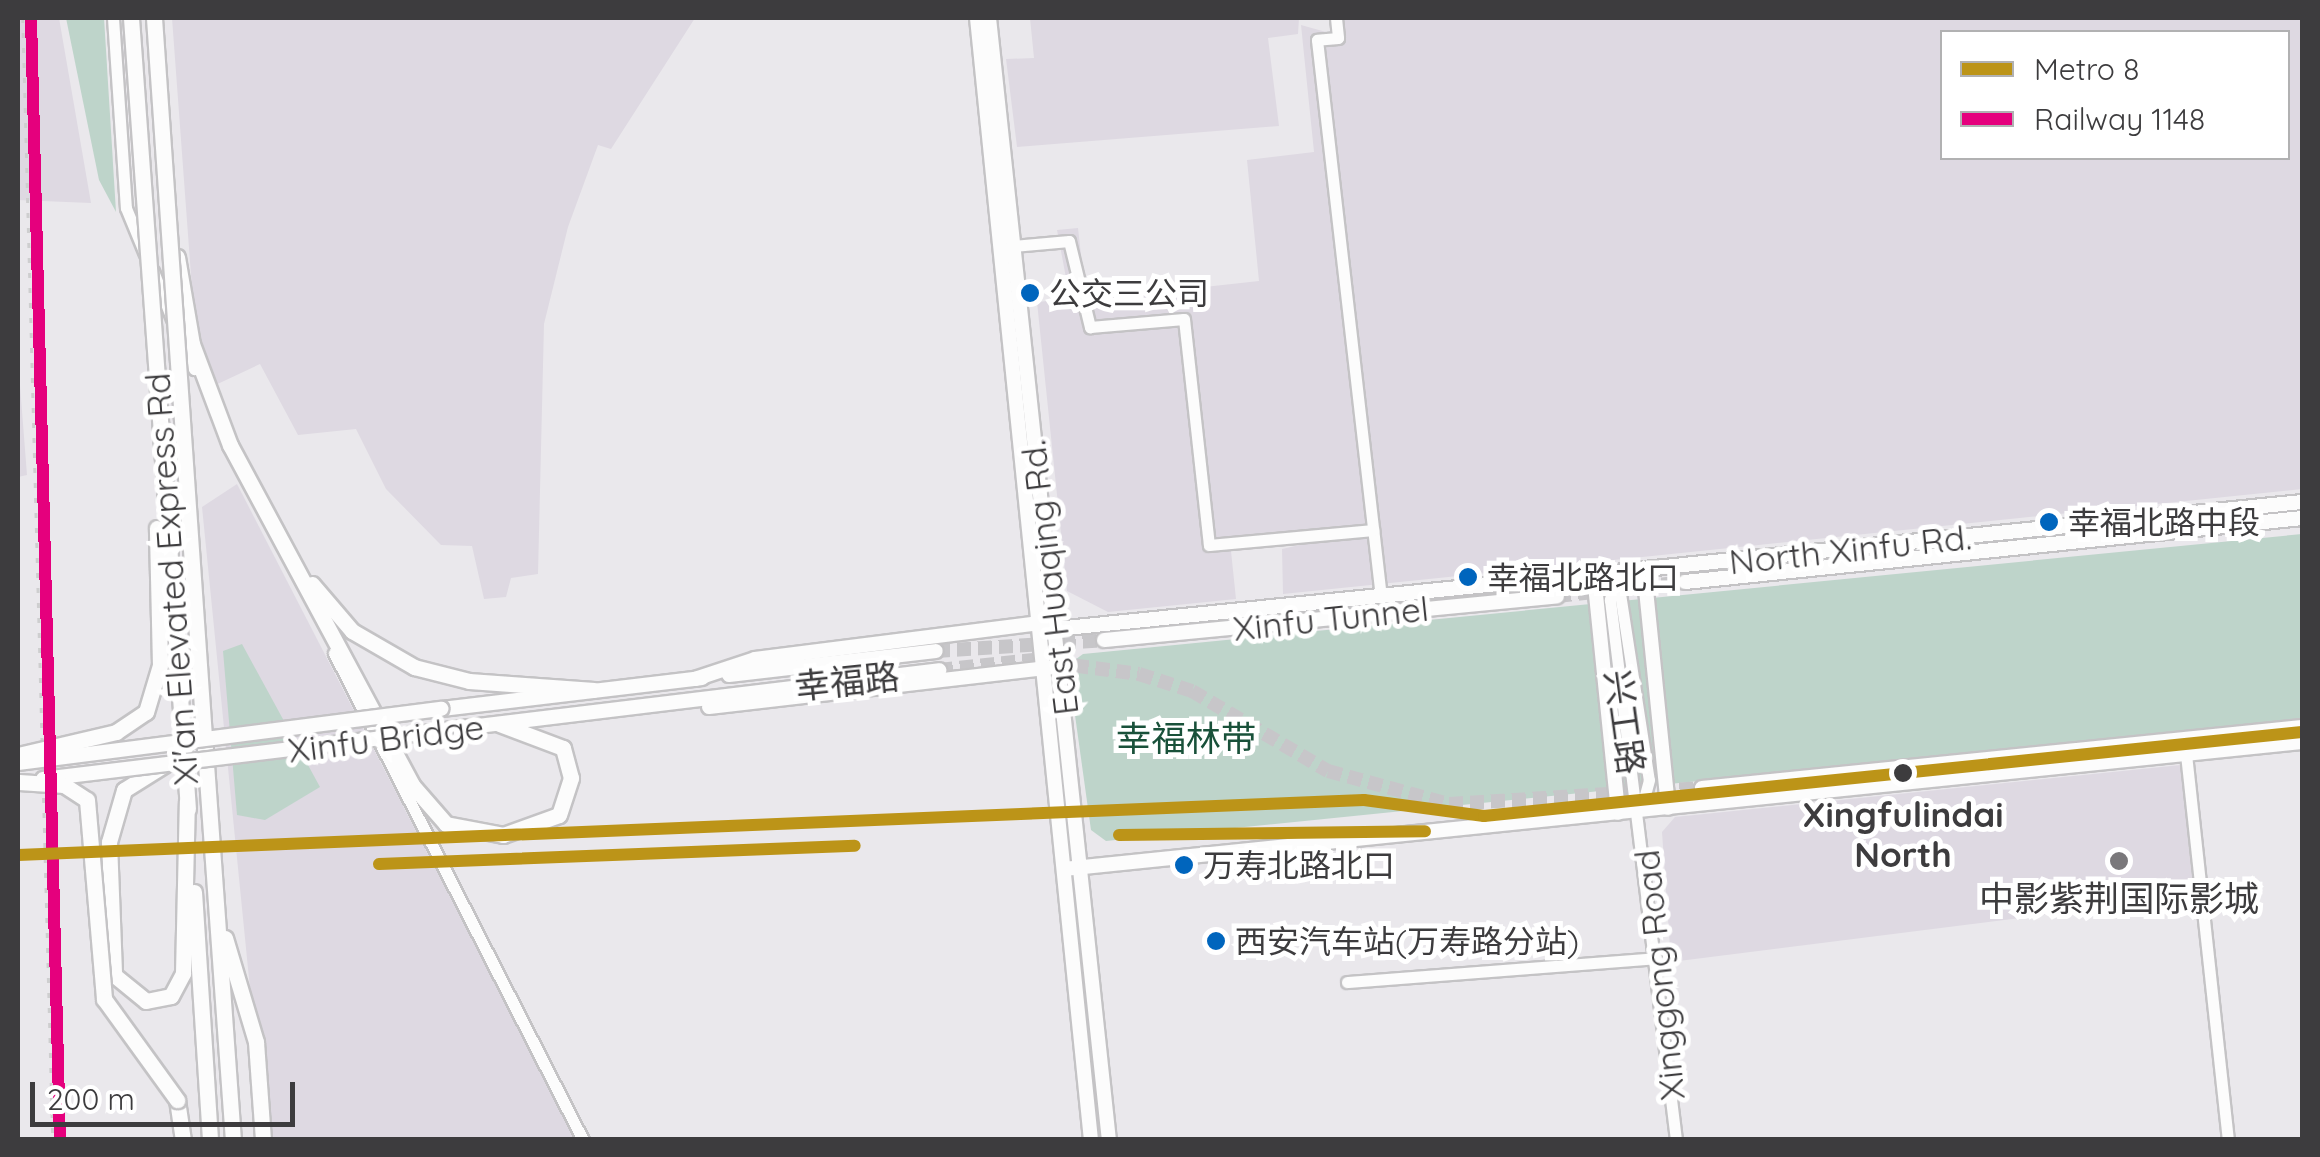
<!DOCTYPE html>
<meta charset="utf-8">
<style>
body{margin:0}
#map{position:relative;width:2320px;height:1157px;overflow:hidden;background:#eae8ec;font-family:Quicksand,"Noto Sans SC",sans-serif}
div>[style]{position:absolute}
[style*='--x']{left:calc(var(--x)*1px);top:calc(var(--y)*1px);width:calc(var(--w)*1px);rotate:calc(var(--a)*1deg)}
.built>*{inset:0;background:#ded9e2}
.green>*{inset:0;background:#bed4ca}
.major-tunnel>*{height:14px;margin-top:-7px;transform-origin:0;background:repeating-linear-gradient(90deg,#c7c6c9 0 14px,transparent 0 21px)}
.roads{filter:drop-shadow(2px 0 #c4c3c5) drop-shadow(-2px 0 #c4c3c5) drop-shadow(0 2px #c4c3c5) drop-shadow(0 -2px #c4c3c5)}
.minor>*{height:11px;margin:-5.5px;padding:0 5.5px;transform-origin:5.5px;border-radius:5.5px;background:#fcfcfc}
.major>*{height:14px;margin:-7px;padding:0 7px;transform-origin:7px;border-radius:7px;background:#fcfcfc}
.highway>*{height:15px;margin:-7.5px;padding:0 7.5px;transform-origin:7.5px;border-radius:7.5px;background:#fcfcfc}
.rail>*{height:2.5px;margin-top:-1.25px;transform-origin:0;background:repeating-linear-gradient(90deg,#cececf 0 5px,transparent 0 15px)}
.bridges{filter:drop-shadow(2px 0 #c4c3c5) drop-shadow(-2px 0 #c4c3c5) drop-shadow(0 2px #c4c3c5) drop-shadow(0 -2px #c4c3c5)}
.major-bridge>*{height:14px;margin:-7px;padding:0 7px;transform-origin:7px;border-radius:7px;background:#fcfcfc}
.highway-bridge>*{height:15px;margin:-7.5px;padding:0 7.5px;transform-origin:7.5px;border-radius:7.5px;background:#fcfcfc}
.rail-1>*{height:12px;margin:-6px;padding:0 6px;transform-origin:6px;border-radius:6px;background:#e5007d}
.metro-1>*{height:12px;margin:-6px;padding:0 6px;transform-origin:6px;border-radius:6px;background:#bc9418}
.dots>*{width:28px;height:28px;translate:-50% -50%;box-sizing:border-box;border:5px solid #fff;border-radius:50%}
span{translate:-50% -50%;white-space:nowrap;text-align:center;line-height:1.15;-webkit-text-stroke:10px #fff;paint-order:stroke}
.bus-label{font-size:32px;color:#3d3c3e}
.left{translate:0 -50%;text-align:left}
.street-label{font-size:35px;color:#3d3c3e}
.park-label{font-size:35px;color:#19513a}
.stop-label{font-size:35px;color:#3d3c3e;font-weight:700}
.poi-label{font-size:35px;color:#3d3c3e}
.frame{position:absolute;inset:0;border:20px solid #3d3c3e;pointer-events:none}
.legend{position:absolute;left:1940px;top:30px;width:350px;height:130px;box-sizing:border-box;background:#fff;border:2px solid #b1b1b2;margin:0;padding:12px 18px;list-style:none;font-size:30px;color:#3d3c3e}
.legend li{display:flex;align-items:center;gap:20px;height:50px}
.legend b{width:50px;border:2px solid #b1b1b2}
.scale{position:absolute;left:30px;top:1082px;width:265px;height:45px;box-sizing:border-box;border:5px solid #3d3c3e;border-top:0;padding-left:12px;font-size:30px;line-height:35px;white-space:nowrap;color:#3d3c3e;-webkit-text-stroke:8px #fff;paint-order:stroke}
</style>
<div id="map">
<div class="built">
<i style="clip-path:polygon(18px 18px,59px 18px,91px 203px,18px 200px)"></i>
<i style="clip-path:polygon(172px 18px,695px 18px,611px 149px,598px 145px,568px 227px,544px 324px,538px 574px,511px 578px,506px 597px,484px 599px,472px 546px,441px 545px,386px 489px,356px 429px,298px 435px,260px 364px,209px 388px,198px 370px)"></i>
<i style="clip-path:polygon(1030px 18px,1299px 18px,1298px 34px,1268px 38px,1279px 126px,1017px 147px,1006px 59px,1034px 58px)"></i>
<i style="clip-path:polygon(evenodd,1342px 18px,2302px 18px,2302px 489px,1283px 594px,1282px 549px,1313px 542px,1252px 548px,1231px 551px,1236px 599px,1108px 612px,1067px 591px,1037px 302px,1070px 299px,1057px 230px,1078px 228px,1086px 300px,1259px 281px,1247px 160px,1314px 152px,1301px 25px,1344px 37px,1342px 18px,1942px 32px,2288px 32px,2288px 158px,1942px 158px,1942px 32px)"></i>
<i style="clip-path:polygon(18px 360px,27px 475px,18px 477px)"></i>
<i style="clip-path:polygon(237px 484px,575px 1139px,265px 1139px,202px 507px)"></i>
<i style="clip-path:polygon(2181px 765px,2194px 896px,1671px 962px,1662px 832px,1675px 817px)"></i>
</div>
<div class="green">
<i style="clip-path:polygon(66px 18px,104px 18px,116px 212px,99px 180px)"></i>
<i style="clip-path:polygon(2302px 534px,2302px 720px,1106px 841px,1091px 830px,1068px 665px,1083px 654px)"></i>
<i style="clip-path:polygon(242px 644px,320px 787px,265px 820px,237px 815px,223px 651px)"></i>
</div>
<div class="major-tunnel">
<i style="--x:1557;--y:596;--w:129;--a:-6.2"></i>
<i style="--x:936;--y:651;--w:168;--a:-3.7"></i>
<i style="--x:939;--y:670;--w:95;--a:-6.1"></i>
<i style="--x:1033;--y:660;--w:107;--a:7.5"></i>
<i style="--x:1139;--y:674;--w:56;--a:17.8"></i>
<i style="--x:1192;--y:691;--w:158;--a:30.5"></i>
<i style="--x:1328;--y:771;--w:125;--a:15.3"></i>
<i style="--x:1449;--y:804;--w:254;--a:-3.6"></i>
</div>
<div class="roads">
<div class="minor">
<i style="--x:113;--y:18;--w:190;--a:86.1"></i>
<i style="--x:126;--y:208;--w:50;--a:67.6"></i>
<i style="--x:1336;--y:18;--w:20;--a:84"></i>
<i style="--x:1338;--y:38;--w:21;--a:175"></i>
<i style="--x:1317;--y:40;--w:561;--a:83.45"></i>
<i style="--x:1013;--y:246;--w:56;--a:-5.1"></i>
<i style="--x:1069;--y:241;--w:89;--a:76.3"></i>
<i style="--x:1090;--y:327;--w:94;--a:-4.9"></i>
<i style="--x:1184;--y:319;--w:227;--a:83.7"></i>
<i style="--x:1209;--y:545;--w:165;--a:-5.2"></i>
<i style="--x:153;--y:271;--w:52;--a:68.4"></i>
<i style="--x:180;--y:336;--w:36;--a:67"></i>
<i style="--x:1617;--y:573;--w:28;--a:105"></i>
<i style="--x:1610;--y:600;--w:544;--a:83.03"></i>
<i style="--x:1617;--y:574;--w:208;--a:81.2"></i>
<i style="--x:1649;--y:780;--w:31;--a:105"></i>
<i style="--x:334;--y:653;--w:547;--a:62.92"></i>
<i style="--x:2186;--y:754;--w:388;--a:83.8"></i>
<i style="--x:1347;--y:982;--w:310;--a:-4.4"></i>
</div>
<div class="major">
<i style="--x:977;--y:18;--w:1128;--a:84.2"></i>
<i style="--x:989;--y:18;--w:1128;--a:83.9"></i>
<i style="--x:1644;--y:570;--w:239;--a:84.2"></i>
<i style="--x:1594;--y:575;--w:239;--a:84.2"></i>
<i style="--x:1685;--y:582;--w:620;--a:-5.92"></i>
<i style="--x:1104;--y:640;--w:455;--a:-5.5"></i>
<i style="--x:729;--y:675;--w:208;--a:-6.6"></i>
<i style="--x:695;--y:679;--w:63;--a:-18.4"></i>
<i style="--x:755;--y:659;--w:287;--a:-7.2"></i>
<i style="--x:1040;--y:623;--w:17;--a:21"></i>
<i style="--x:1056;--y:629;--w:1252;--a:-5.82"></i>
<i style="--x:709;--y:707;--w:347;--a:-6.6"></i>
<i style="--x:442;--y:709;--w:262;--a:-6.8"></i>
<i style="--x:445;--y:730;--w:498;--a:-6.9"></i>
<i style="--x:1702;--y:788;--w:603;--a:-5.81"></i>
<i style="--x:1064;--y:869;--w:1244;--a:-5.86"></i>
</div>
<div class="highway">
<i style="--x:177;--y:257;--w:88;--a:80.2"></i>
<i style="--x:192;--y:344;--w:108;--a:69.4"></i>
<i style="--x:230;--y:445;--w:386;--a:61.8"></i>
<i style="--x:412;--y:785;--w:52;--a:48.9"></i>
<i style="--x:446;--y:824;--w:58;--a:10.9"></i>
<i style="--x:503;--y:835;--w:59;--a:-19.7"></i>
<i style="--x:559;--y:815;--w:39;--a:-72"></i>
<i style="--x:571;--y:778;--w:31;--a:-105"></i>
<i style="--x:563;--y:748;--w:68;--a:-159.4"></i>
<i style="--x:312;--y:584;--w:62;--a:49.6"></i>
<i style="--x:352;--y:631;--w:72;--a:30.1"></i>
<i style="--x:414;--y:667;--w:57;--a:14.3"></i>
<i style="--x:469;--y:681;--w:125;--a:4.1"></i>
<i style="--x:204;--y:736;--w:405;--a:85.9"></i>
<i style="--x:183;--y:738;--w:71;--a:86"></i>
<i style="--x:164;--y:765;--w:47;--a:148"></i>
<i style="--x:124;--y:790;--w:54;--a:106.1"></i>
<i style="--x:109;--y:842;--w:133;--a:87.8"></i>
<i style="--x:114;--y:975;--w:41;--a:39.1"></i>
<i style="--x:146;--y:1001;--w:25;--a:-11"></i>
<i style="--x:171;--y:996;--w:26;--a:-62"></i>
<i style="--x:183;--y:973;--w:172;--a:-88.7"></i>
<i style="--x:194;--y:892;--w:249;--a:86.3"></i>
<i style="--x:225;--y:938;--w:109;--a:73.4"></i>
<i style="--x:256;--y:1042;--w:98;--a:85.9"></i>
<i style="--x:177;--y:1100;--w:40;--a:81.5"></i>
</div>
</div>
<div class="rail">
<i style="--x:23;--y:18;--w:1122;--a:88.47"></i>
</div>
<div class="bridges">
<div class="major-bridge">
<i style="--x:18;--y:763;--w:427;--a:-7.3"></i>
<i style="--x:43;--y:779;--w:405;--a:-6.9"></i>
</div>
<div class="highway-bridge">
<i style="--x:131;--y:18;--w:722;--a:85.87"></i>
<i style="--x:154;--y:18;--w:720;--a:86.02"></i>
<i style="--x:18;--y:755;--w:101;--a:-13.2"></i>
<i style="--x:116;--y:732;--w:36;--a:-34"></i>
<i style="--x:146;--y:712;--w:49;--a:-73.4"></i>
<i style="--x:160;--y:665;--w:137;--a:-91.3"></i>
<i style="--x:19;--y:782;--w:45;--a:3.8"></i>
<i style="--x:64;--y:785;--w:27;--a:33"></i>
<i style="--x:87;--y:800;--w:200;--a:85.1"></i>
<i style="--x:104;--y:999;--w:125;--a:54.1"></i>
</div>
</div>
<div class="rail-1">
<i style="--x:31;--y:18;--w:1122;--a:88.52"></i>
</div>
<div class="metro-1">
<i style="--x:1119;--y:835;--w:306;--a:-0.7"></i>
<i style="--x:18;--y:855;--w:1347;--a:-2.34"></i>
<i style="--x:1364;--y:800;--w:121;--a:7.6"></i>
<i style="--x:1484;--y:816;--w:822;--a:-5.86"></i>
<i style="--x:379;--y:864;--w:476;--a:-2.2"></i>
</div>
<div class="dots">
<i style="left:1030px;top:293px;background:#0065bd"></i>
<i style="left:2049px;top:522px;background:#0065bd"></i>
<i style="left:1468px;top:577px;background:#0065bd"></i>
<i style="left:1903px;top:773px;background:#3d3c3e"></i>
<i style="left:2119px;top:861px;background:#7a787b"></i>
<i style="left:1184px;top:865px;background:#0065bd"></i>
<i style="left:1216px;top:941px;background:#0065bd"></i>
</div>
<div class="bus-label">
<span class="left" style="left:1049px;top:293px">公交三公司</span>
<span class="left" style="left:2068px;top:522px">幸福北路中段</span>
<span class="left" style="left:1487px;top:577px">幸福北路北口</span>
<span class="left" style="left:1203px;top:865px">万寿北路北口</span>
<span class="left" style="left:1235px;top:941px">西安汽车站(万寿路分站)</span>
</div>
<div class="street-label">
<span style="left:1850px;top:549px;rotate:-6deg">North Xinfu Rd.</span>
<span style="left:1049px;top:578px;rotate:-97deg">East Huaqing Rd.</span>
<span style="left:171px;top:579px;rotate:-94deg">Xi'an Elevated Express Rd</span>
<span style="left:1331px;top:618px;rotate:-6deg">Xinfu Tunnel</span>
<span style="left:847px;top:681px;rotate:-6deg">幸福路</span>
<span style="left:1625px;top:722px;rotate:82deg">兴工路</span>
<span style="left:386px;top:738px;rotate:-7deg">Xinfu Bridge</span>
<span style="left:1659px;top:975px;rotate:-96deg">Xinggong Road</span>
</div>
<div class="park-label">
<span style="left:1186px;top:738px">幸福林带</span>
</div>
<div class="stop-label">
<span style="left:1903px;top:834px">Xingfulindai<br>North</span>
</div>
<div class="poi-label">
<span style="left:2119px;top:898px">中影紫荆国际影城</span>
</div>
<div class="frame"></div>
<ul class="legend">
<li><b style="height:12px;background:#bc9418"></b>Metro 8</li>
<li><b style="height:12px;background:#e5007d"></b>Railway 1148</li>
</ul>
<div class="scale">200 m</div>
</div>
